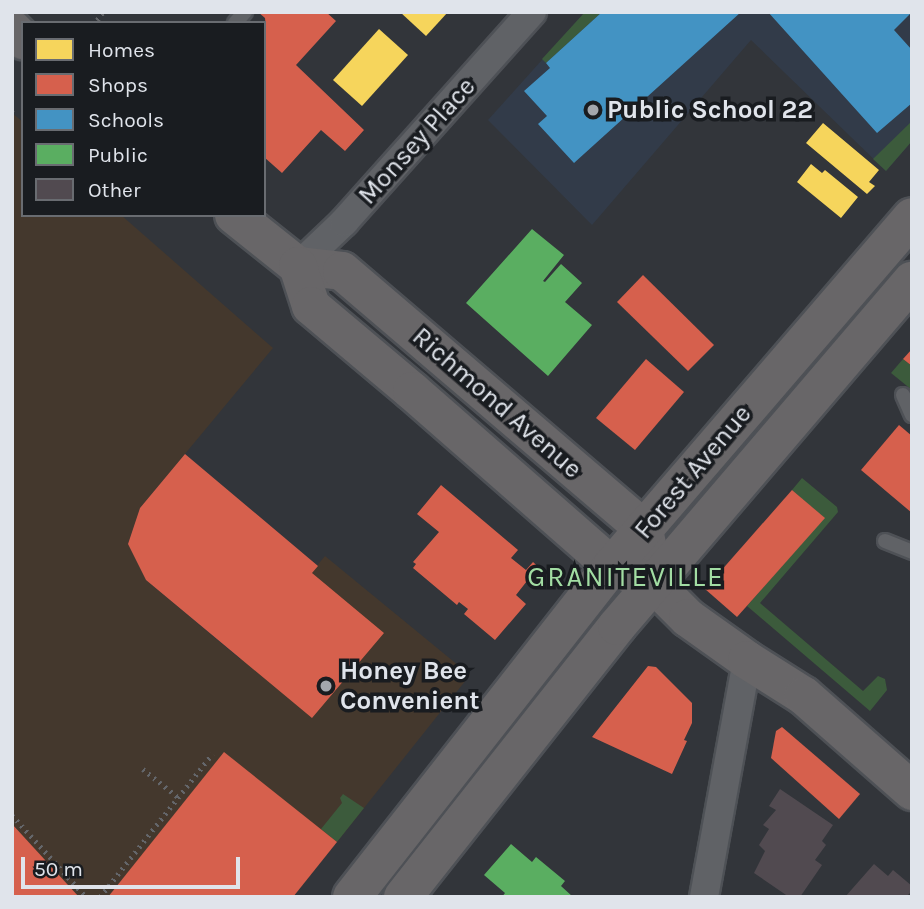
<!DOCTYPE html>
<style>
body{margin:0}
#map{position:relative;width:924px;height:909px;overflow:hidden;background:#32353a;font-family:Karla,sans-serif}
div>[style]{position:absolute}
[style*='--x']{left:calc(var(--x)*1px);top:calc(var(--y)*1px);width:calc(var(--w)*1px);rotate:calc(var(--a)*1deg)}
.commercial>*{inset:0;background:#44382d}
.built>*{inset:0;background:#323b49}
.green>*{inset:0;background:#3c5b3c}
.homes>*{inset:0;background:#f6d55c}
.shops>*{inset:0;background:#d6604d}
.schools>*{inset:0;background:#4393c3}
.public>*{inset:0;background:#5aae61}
.building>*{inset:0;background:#514a50}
.path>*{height:4.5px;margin-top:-2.25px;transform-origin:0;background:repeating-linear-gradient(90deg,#64666a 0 2px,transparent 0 7px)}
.roads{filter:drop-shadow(2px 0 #4e5156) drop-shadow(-2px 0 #4e5156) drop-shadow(0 2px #4e5156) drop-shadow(0 -2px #4e5156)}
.lane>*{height:14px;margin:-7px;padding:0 7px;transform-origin:7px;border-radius:7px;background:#606266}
.street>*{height:28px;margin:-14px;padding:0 14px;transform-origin:14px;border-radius:14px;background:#606266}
.secondary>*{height:38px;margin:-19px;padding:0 19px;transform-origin:19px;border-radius:19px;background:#686668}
.dots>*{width:19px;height:19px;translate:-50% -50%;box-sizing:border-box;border:4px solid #191c20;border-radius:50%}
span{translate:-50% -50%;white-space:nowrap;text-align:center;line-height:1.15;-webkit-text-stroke:7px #191c20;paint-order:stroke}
.poi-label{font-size:26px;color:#e0e4eb;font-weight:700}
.left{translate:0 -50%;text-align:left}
.street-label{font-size:26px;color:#e0e4eb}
.neighbourhood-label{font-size:28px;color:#a2dda3;letter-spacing:2px}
.frame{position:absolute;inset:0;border:14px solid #e0e4eb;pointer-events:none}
.legend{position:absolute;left:21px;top:21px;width:245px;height:196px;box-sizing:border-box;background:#191c20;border:2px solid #696c71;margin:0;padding:9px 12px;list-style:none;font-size:21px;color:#e0e4eb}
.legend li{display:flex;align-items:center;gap:14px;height:35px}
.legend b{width:35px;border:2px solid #696c71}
.scale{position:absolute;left:21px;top:857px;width:219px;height:32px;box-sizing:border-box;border:4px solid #e0e4eb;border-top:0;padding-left:9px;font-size:21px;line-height:24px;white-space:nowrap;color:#e0e4eb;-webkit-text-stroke:5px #191c20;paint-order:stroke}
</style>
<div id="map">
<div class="commercial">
<i style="clip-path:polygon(12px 113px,23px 122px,23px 215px,121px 215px,273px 348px,140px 508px,128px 544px,146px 580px,240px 659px,325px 556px,470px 675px,293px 897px,12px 897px)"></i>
</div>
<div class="built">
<i style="clip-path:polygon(585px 12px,912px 12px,912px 141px,886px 171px,751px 40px,592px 225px,488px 120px)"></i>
</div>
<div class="green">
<i style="clip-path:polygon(585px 12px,602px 12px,546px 63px,542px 59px)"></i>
<i style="clip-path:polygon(912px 121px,912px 141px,886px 171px,873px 159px)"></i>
<i style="clip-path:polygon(903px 359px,912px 366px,912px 390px,891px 373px)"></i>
<i style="clip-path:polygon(802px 478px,837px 507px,838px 512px,760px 603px,863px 691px,878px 676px,885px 679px,887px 690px,870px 711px,747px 606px,824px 518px,792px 490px)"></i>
<i style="clip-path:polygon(343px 794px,364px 808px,337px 842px,321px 829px,342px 803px,340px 798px)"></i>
</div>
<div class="homes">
<i style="clip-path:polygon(400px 12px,448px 12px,426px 36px)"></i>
<i style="clip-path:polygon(379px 29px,408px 55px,362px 106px,333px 80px)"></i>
<i style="clip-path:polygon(823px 123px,879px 170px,869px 182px,875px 186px,867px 194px,806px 143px)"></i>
<i style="clip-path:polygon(811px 164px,822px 173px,825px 170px,858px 197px,841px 218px,797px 182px)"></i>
</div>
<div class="shops">
<i style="clip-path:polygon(258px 12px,326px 12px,336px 21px,296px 65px,364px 130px,345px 151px,321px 130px,282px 173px,264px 157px,266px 29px,265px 18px)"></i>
<i style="clip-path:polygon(643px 275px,714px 345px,688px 371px,617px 302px)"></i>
<i style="clip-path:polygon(912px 349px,912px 366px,903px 359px)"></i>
<i style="clip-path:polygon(646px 359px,684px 392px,635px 450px,596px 418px)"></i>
<i style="clip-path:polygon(899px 425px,912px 436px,912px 513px,861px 470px)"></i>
<i style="clip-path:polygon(185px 454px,318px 566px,312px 573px,384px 633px,312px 718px,146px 580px,128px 544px,140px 508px)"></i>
<i style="clip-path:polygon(441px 485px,518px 550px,511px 558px,526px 570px,533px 562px,546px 574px,535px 588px,527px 581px,516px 595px,526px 604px,495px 640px,464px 614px,468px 609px,459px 602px,457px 605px,413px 568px,416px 564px,413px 562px,439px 532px,417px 514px)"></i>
<i style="clip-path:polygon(792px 490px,825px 518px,737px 617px,705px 589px)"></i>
<i style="clip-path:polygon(648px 666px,656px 667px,692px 703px,692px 723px,684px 740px,687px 741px,672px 774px,592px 737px)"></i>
<i style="clip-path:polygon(782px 727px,860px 794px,839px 819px,771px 758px,776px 731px)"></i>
<i style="clip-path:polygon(224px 752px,337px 842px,293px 897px,108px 897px)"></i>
<i style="clip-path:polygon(12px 824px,79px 897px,12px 897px)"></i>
</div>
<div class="schools">
<i style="clip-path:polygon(602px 12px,741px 12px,574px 163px,538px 124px,547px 116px,524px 91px,550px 68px,546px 63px)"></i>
<i style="clip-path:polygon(768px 12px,912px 12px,894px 30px,912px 50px,912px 103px,877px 133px)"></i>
</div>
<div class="public">
<i style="clip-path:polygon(532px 229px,564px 255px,543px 281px,545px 282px,561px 264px,582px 283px,565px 302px,592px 325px,548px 376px,466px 303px)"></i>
<i style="clip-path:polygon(511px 844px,532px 862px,536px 857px,565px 881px,561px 886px,573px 897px,502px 897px,505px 893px,484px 875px)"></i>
</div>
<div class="building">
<i style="clip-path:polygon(780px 789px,833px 825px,822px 841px,826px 845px,815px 860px,822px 865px,800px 897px,789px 897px,754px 873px,765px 851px,759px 845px,769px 829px,763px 825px,776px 810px,769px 806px)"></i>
<i style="clip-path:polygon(874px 864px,888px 876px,893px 870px,912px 886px,912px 891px,906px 897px,845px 897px)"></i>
</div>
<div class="path">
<i style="--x:97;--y:20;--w:10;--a:-53"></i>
<i style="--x:12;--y:110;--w:1;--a:-45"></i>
<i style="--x:143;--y:769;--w:45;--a:38.7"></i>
<i style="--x:12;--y:815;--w:110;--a:47.9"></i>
<i style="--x:100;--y:897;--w:182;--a:-51.9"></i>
</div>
<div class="roads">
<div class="lane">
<i style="--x:235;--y:23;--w:15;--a:-48"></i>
<i style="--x:903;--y:395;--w:22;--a:66"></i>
<i style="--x:885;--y:541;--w:29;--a:22"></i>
</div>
<div class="street">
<i style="--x:298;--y:266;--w:64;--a:-43.7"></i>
<i style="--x:344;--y:222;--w:282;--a:-48.2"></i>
<i style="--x:704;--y:897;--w:241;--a:-79.7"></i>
</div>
<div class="secondary">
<i style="--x:12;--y:29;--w:16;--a:45"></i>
<i style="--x:234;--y:215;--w:82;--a:38.6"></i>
<i style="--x:298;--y:266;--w:44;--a:6.5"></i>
<i style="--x:342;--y:271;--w:397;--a:40.5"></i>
<i style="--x:644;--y:529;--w:25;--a:79"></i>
<i style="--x:298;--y:266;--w:42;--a:72"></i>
<i style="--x:311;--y:306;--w:132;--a:40.1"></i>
<i style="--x:412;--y:391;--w:266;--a:41.2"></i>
<i style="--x:612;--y:566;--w:46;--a:23.2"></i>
<i style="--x:654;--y:584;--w:48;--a:45"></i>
<i style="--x:688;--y:618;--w:72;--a:35.4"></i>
<i style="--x:747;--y:660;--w:67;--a:32.3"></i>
<i style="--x:804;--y:696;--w:144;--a:41.3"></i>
<i style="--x:352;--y:897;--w:421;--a:-51.9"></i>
<i style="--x:612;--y:566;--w:460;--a:-49.3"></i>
<i style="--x:403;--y:897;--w:345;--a:-51.7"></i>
<i style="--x:617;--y:626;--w:454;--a:-49.5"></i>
</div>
</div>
<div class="dots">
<i style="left:593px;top:110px;background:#a3a7ad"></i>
<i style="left:326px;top:686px;background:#a3a7ad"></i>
</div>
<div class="poi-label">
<span class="left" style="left:607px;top:110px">Public School 22</span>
<span class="left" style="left:340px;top:686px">Honey Bee<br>Convenient</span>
</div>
<div class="street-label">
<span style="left:417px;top:141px;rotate:-48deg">Monsey Place</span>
<span style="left:497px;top:403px;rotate:41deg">Richmond Avenue</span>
<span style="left:693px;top:472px;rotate:-50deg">Forest Avenue</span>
</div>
<div class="neighbourhood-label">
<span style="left:626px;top:577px">GRANITEVILLE</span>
</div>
<div class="frame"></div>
<ul class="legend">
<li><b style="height:19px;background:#f6d55c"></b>Homes</li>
<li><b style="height:19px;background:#d6604d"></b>Shops</li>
<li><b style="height:19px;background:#4393c3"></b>Schools</li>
<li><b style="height:19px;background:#5aae61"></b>Public</li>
<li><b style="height:19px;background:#514a50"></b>Other</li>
</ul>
<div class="scale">50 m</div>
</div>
